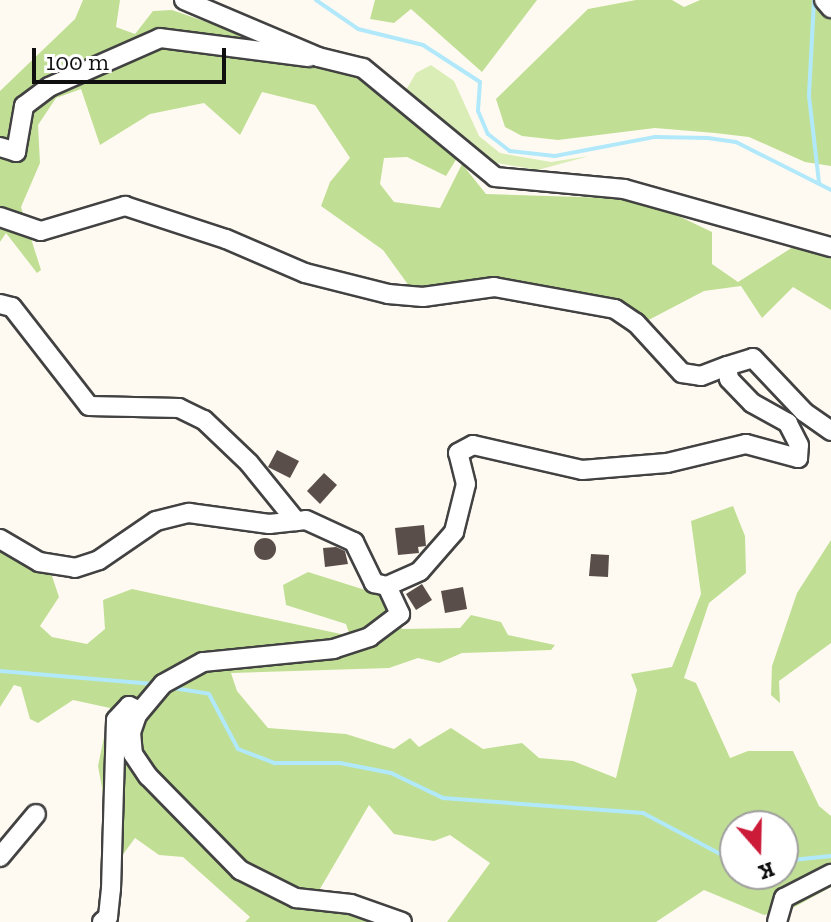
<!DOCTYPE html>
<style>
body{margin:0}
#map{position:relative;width:831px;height:922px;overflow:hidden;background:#fffaf1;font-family:"Zilla Slab",serif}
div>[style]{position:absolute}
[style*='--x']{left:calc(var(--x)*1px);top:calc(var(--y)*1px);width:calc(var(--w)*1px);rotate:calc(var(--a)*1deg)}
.green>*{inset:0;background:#daedb6}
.forest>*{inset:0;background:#c0df94}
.stream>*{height:4px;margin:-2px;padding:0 2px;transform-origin:2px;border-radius:2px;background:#b1e9fb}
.building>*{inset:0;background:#594e4a}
.round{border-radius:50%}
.roads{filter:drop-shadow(2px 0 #424242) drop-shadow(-2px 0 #424242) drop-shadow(0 2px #424242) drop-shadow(0 -2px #424242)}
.minor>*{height:18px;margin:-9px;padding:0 9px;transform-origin:9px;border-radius:9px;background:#fff}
span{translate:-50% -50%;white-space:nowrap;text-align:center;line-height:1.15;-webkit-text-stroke:8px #fff;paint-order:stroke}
.north{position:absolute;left:719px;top:810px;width:80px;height:80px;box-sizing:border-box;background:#fff;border:2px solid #9f9f9f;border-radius:50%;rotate:160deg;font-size:22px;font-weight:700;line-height:32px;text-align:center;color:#0f0f0f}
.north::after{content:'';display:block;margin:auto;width:28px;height:36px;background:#cb1b39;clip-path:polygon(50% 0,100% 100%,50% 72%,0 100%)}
.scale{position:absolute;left:32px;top:48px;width:194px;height:36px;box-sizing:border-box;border:4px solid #0f0f0f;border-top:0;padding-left:10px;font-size:24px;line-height:28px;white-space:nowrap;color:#0f0f0f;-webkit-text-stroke:6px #fff;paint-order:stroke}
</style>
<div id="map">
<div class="green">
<i style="clip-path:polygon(431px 65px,454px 81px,479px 136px,500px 153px,551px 162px,589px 156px,538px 170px,484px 161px,406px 90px,416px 73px)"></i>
</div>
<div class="forest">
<i style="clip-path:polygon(83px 0,120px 0,116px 27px,135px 34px,153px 11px,172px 10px,350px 72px,374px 87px,457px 158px,446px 176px,407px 157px,384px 158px,380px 184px,394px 202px,440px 208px,462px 164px,486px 194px,643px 199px,712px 232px,712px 264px,738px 282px,793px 247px,831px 258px,831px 310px,793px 287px,762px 318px,741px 286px,704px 291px,641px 324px,622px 301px,608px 297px,412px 290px,383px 250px,321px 206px,330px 182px,350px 158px,315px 105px,262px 92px,240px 135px,204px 103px,150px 114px,100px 145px,81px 89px,56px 98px,38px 125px,40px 163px,21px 207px,41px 270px,37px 273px,6px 233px,0 242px,0 91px,75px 19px)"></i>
<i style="clip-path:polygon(375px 0,537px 0,482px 72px,411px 9px,394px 23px,370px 19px)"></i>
<i style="clip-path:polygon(636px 0,672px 0,684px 7px,700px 0,831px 0,831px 166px,805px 162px,749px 137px,715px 133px,655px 128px,558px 140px,522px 136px,505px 127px,496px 99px,588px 9px)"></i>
<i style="clip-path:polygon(evenodd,733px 506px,745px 536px,746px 573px,709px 603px,684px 678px,696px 683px,730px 758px,748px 751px,793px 751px,819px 806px,831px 816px,831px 887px,791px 909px,764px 915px,704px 890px,656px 922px,447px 922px,490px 863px,450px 835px,434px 841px,394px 834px,369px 805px,310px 906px,380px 922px,245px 922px,250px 917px,183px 857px,159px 855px,135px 838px,116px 864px,98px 766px,110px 708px,73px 700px,38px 723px,30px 719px,21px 687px,14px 685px,0 707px,0 546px,52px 576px,59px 597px,40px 626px,52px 637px,87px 644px,105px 629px,103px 600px,132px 589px,350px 636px,346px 624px,286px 605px,283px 585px,308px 572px,378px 594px,402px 629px,460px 628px,471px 615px,501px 622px,508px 635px,555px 645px,551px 650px,462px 653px,439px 663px,418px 658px,389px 668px,231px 673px,237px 691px,268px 728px,346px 734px,394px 749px,410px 738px,419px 747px,451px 728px,483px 749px,522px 743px,539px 758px,573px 761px,616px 778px,637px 690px,631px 674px,672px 667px,701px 594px,691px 521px,733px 506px,735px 826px,783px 826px,783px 874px,735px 874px,735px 826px)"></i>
<i style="clip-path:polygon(831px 540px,831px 643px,779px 681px,780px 703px,771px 695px,772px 666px,797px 593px)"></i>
</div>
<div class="stream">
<i style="--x:316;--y:0;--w:51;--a:34.6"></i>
<i style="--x:358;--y:29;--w:67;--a:13.8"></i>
<i style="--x:423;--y:45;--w:68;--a:33"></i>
<i style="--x:480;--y:82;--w:29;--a:94"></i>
<i style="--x:478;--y:111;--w:25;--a:67"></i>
<i style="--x:488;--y:134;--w:28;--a:38"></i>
<i style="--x:510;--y:151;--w:45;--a:6.3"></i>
<i style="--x:555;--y:156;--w:102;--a:-10.8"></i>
<i style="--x:655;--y:137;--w:53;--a:1.1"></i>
<i style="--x:708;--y:138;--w:28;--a:8"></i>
<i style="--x:736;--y:142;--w:106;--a:26.8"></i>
<i style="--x:814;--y:0;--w:96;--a:93"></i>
<i style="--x:809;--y:96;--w:88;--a:83.4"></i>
<i style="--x:0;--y:671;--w:157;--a:4.8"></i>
<i style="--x:173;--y:688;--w:36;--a:9"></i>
<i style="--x:209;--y:694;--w:62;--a:62.2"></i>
<i style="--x:238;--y:749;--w:40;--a:21"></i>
<i style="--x:275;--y:763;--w:65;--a:0"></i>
<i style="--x:340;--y:763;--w:52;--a:11.1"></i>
<i style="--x:391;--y:773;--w:58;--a:25.7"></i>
<i style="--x:443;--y:798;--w:201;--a:4.3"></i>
<i style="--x:643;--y:813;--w:104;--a:28"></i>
<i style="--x:783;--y:861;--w:48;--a:-5.9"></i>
</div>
<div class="building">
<i style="clip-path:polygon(277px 450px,299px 461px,290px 478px,268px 467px)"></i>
<i style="clip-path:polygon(324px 473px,337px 485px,320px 504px,307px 491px)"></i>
<i style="clip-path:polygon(424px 525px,426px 546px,418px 547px,419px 553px,398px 555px,395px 528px)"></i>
<i class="round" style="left:254px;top:538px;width:22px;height:22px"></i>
<i style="clip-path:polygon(336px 547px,345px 551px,348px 564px,325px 567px,323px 548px)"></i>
<i style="clip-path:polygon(591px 554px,609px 555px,608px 577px,589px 576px)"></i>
<i style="clip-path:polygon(422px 584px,432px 600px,416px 610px,406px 594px)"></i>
<i style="clip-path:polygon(463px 587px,467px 609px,445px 613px,441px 591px)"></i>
</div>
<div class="roads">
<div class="minor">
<i style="--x:184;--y:0;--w:146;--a:23"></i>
<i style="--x:318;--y:57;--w:46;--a:13.7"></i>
<i style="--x:363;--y:68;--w:171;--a:39.5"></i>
<i style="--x:495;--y:177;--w:130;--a:5.3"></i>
<i style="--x:624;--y:189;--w:215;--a:15.7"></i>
<i style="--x:824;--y:0;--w:11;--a:49"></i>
<i style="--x:0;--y:147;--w:17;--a:17"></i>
<i style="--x:16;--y:152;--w:47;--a:-80.1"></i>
<i style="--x:24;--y:106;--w:31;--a:-37"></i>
<i style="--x:49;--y:87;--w:121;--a:-23.8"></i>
<i style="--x:160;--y:38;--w:150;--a:7.3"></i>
<i style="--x:0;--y:217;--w:43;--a:18.9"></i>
<i style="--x:41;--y:231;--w:88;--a:-16.6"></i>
<i style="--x:125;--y:206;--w:106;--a:18.1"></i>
<i style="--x:226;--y:239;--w:86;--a:23.3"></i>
<i style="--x:305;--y:273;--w:86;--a:14.2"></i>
<i style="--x:388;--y:294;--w:35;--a:5"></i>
<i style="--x:423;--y:297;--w:72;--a:-8"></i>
<i style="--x:494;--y:287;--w:123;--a:10.3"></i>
<i style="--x:615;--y:309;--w:25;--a:34"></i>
<i style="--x:636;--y:323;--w:68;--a:47.4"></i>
<i style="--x:682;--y:373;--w:19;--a:9"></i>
<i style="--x:701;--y:376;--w:28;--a:-21"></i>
<i style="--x:0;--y:304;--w:12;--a:14"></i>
<i style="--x:12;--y:307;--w:125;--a:52.1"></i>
<i style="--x:89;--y:406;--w:90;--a:1.3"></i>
<i style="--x:179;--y:408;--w:28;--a:26"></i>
<i style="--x:204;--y:420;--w:62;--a:43.7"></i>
<i style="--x:249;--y:463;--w:75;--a:51"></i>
<i style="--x:0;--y:539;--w:45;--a:30.5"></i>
<i style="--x:39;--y:562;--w:36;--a:9"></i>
<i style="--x:75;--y:568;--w:25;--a:-18"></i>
<i style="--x:99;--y:560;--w:69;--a:-34.4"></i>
<i style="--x:156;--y:521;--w:34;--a:-14"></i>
<i style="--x:189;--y:513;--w:81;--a:7.8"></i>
<i style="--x:269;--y:524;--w:37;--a:-6"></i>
<i style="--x:306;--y:520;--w:53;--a:24.6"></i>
<i style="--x:354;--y:542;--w:46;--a:64"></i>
<i style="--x:374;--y:583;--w:13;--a:13"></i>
<i style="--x:387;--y:586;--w:36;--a:-24"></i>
<i style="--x:420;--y:571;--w:52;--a:-48.9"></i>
<i style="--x:454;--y:532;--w:49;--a:-76"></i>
<i style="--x:466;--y:484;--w:32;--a:-104"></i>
<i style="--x:458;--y:453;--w:17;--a:-28"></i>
<i style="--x:473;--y:445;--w:112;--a:12.9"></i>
<i style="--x:582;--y:470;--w:85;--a:-4.7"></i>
<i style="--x:667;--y:463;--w:81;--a:-13.5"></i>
<i style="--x:746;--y:444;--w:54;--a:15.1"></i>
<i style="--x:798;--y:458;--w:13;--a:-86"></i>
<i style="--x:799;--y:445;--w:25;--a:-117"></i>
<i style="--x:788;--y:423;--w:41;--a:-150.9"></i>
<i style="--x:752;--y:403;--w:33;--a:-134"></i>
<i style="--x:729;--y:379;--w:13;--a:-99"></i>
<i style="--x:727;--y:366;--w:27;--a:-17"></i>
<i style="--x:753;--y:358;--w:74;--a:46.6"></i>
<i style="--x:804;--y:412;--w:33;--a:35"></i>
<i style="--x:387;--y:586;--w:31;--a:65"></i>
<i style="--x:400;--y:614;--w:38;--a:143"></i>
<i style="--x:370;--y:637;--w:38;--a:162"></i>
<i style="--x:334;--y:649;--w:132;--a:174.3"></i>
<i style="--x:203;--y:662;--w:46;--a:151.2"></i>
<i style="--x:163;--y:684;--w:40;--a:130"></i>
<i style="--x:137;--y:715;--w:18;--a:109"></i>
<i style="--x:131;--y:732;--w:22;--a:85"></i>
<i style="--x:133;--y:754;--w:27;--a:56"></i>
<i style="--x:148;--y:776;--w:132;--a:45.6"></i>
<i style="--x:240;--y:870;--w:63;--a:26.6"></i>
<i style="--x:296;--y:898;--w:55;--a:6.2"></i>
<i style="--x:351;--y:904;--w:54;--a:19.4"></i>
<i style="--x:0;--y:857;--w:56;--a:-50.1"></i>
<i style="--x:102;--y:922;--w:8;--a:-40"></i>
<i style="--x:108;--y:917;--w:28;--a:-84"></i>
<i style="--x:111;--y:889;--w:169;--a:-88.3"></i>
<i style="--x:116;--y:720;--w:19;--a:-47"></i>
<i style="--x:129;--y:706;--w:12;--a:24"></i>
<i style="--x:777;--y:922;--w:25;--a:-74"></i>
<i style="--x:784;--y:898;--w:53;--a:-27.1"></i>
</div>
</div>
<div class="north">K</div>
<div class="scale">100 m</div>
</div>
